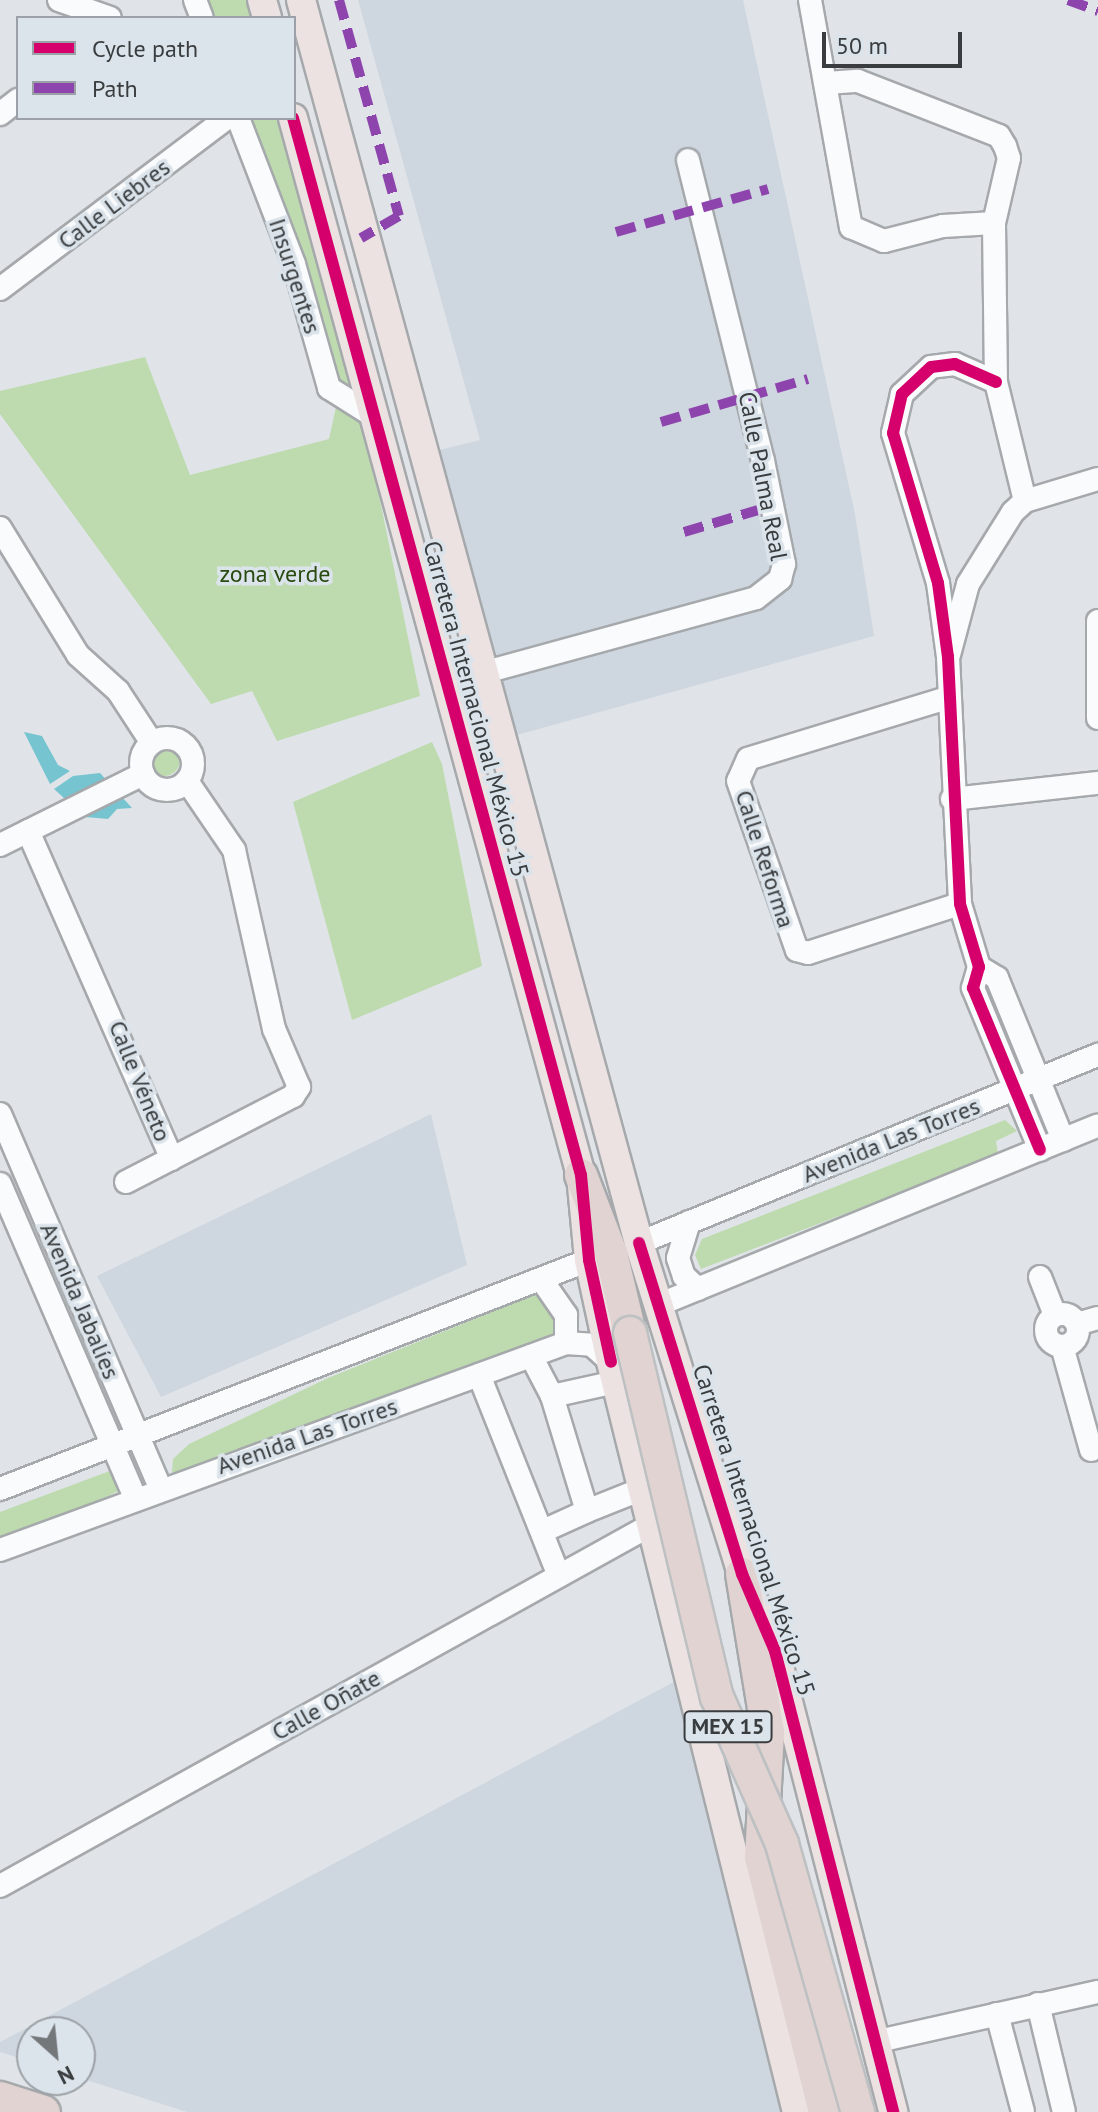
<!DOCTYPE html>
<meta charset="utf-8">
<style>
body{margin:0}
#map{position:relative;width:1098px;height:2112px;overflow:hidden;background:#e0e4e8;font-family:"PT Sans",sans-serif}
div>[style]{position:absolute}
[style*='--x']{left:calc(var(--x)*1px);top:calc(var(--y)*1px);width:calc(var(--w)*1px);rotate:calc(var(--a)*1deg)}
.built>*{inset:0;background:#ced7df}
.green>*{inset:0;background:#bddbae}
.round{border-radius:50%}
.water>*{inset:0;background:#76c4d0}
.roads{filter:drop-shadow(2px 0 #a6a9ac) drop-shadow(-2px 0 #a6a9ac) drop-shadow(0 2px #a6a9ac) drop-shadow(0 -2px #a6a9ac)}
.minor>*{height:22px;margin:-11px;padding:0 11px;transform-origin:11px;border-radius:11px;background:#fafbfc}
.minor>.ring{margin:-11px;padding:0;box-sizing:content-box;background:none;border:22px solid #fafbfc;border-radius:50%}
.major>*{height:28px;margin:-14px;padding:0 14px;transform-origin:14px;border-radius:14px;background:#ebe2e1}
.highway>*{height:32px;margin:-16px;padding:0 16px;transform-origin:16px;border-radius:16px;background:#e1d3d1}
.bridges{filter:drop-shadow(2px 0 #bdc0c2) drop-shadow(-2px 0 #bdc0c2) drop-shadow(0 2px #bdc0c2) drop-shadow(0 -2px #bdc0c2)}
.highway-bridge>*{height:32px;margin:-16px;padding:0 16px;transform-origin:16px;border-radius:16px;background:#e1d3d1}
.quiet>*{height:10px;margin-top:-5px;transform-origin:0;background:repeating-linear-gradient(90deg,#8e44ad 0 20px,transparent 0 30px)}
.cycleway>*{height:12px;margin:-6px;padding:0 6px;transform-origin:6px;border-radius:6px;background:#d6006c}
span{translate:-50% -50%;white-space:nowrap;text-align:center;line-height:1.15;-webkit-text-stroke:7px #dce4eb;paint-order:stroke}
.shield-label span{padding:2px 6px;background:#dce4eb;border:2px solid;border-radius:6px;-webkit-text-stroke-width:0}
.shield-label{font-size:22px;color:#393d3f;font-weight:700}
.street-label{font-size:24px;color:#393d3f}
.park-label{font-size:24px;color:#2a4b0f}
.legend{position:absolute;left:16px;top:16px;width:280px;height:104px;box-sizing:border-box;background:#dce4eb;border:2px solid #9ba1a6;margin:0;padding:10px 14px;list-style:none;font-size:24px;color:#393d3f}
.legend li{display:flex;align-items:center;gap:16px;height:40px}
.legend b{width:40px;border:2px solid #9ba1a6}
.north{position:absolute;left:16px;top:2016px;width:80px;height:80px;box-sizing:border-box;background:#dce4eb;border:2px solid #9ba1a6;border-radius:50%;rotate:153deg;font-size:22px;font-weight:700;line-height:32px;text-align:center;color:#393d3f}
.north::after{content:'';display:block;margin:auto;width:28px;height:36px;background:#73777a;clip-path:polygon(50% 0,100% 100%,50% 72%,0 100%)}
.scale{position:absolute;left:822px;top:32px;width:140px;height:36px;box-sizing:border-box;border:4px solid #393d3f;border-top:0;padding-left:10px;font-size:24px;line-height:28px;white-space:nowrap;color:#393d3f;-webkit-text-stroke:6px #dce4eb;paint-order:stroke}
</style>
<div id="map">
<div class="built">
<i style="clip-path:polygon(358px 0,743px 0,855px 514px,874px 636px,517px 735px,431px 452px,480px 440px)"></i>
<i style="clip-path:polygon(431px 1114px,467px 1265px,161px 1397px,97px 1276px)"></i>
<i style="clip-path:polygon(681px 1678px,785px 2112px,187px 2112px,80px 2078px,80px 2032px,32px 2032px,32px 2062px,0 2052px,0 2042px)"></i>
</div>
<div class="green">
<i style="clip-path:polygon(202px 0,251px 0,256px 18px,208px 18px)"></i>
<i style="clip-path:polygon(242px 118px,282px 118px,363px 417px,420px 696px,277px 741px,252px 691px,211px 704px,0 414px,0 391px,145px 357px,190px 475px,329px 439px,338px 398px)"></i>
<i style="clip-path:polygon(432px 742px,442px 764px,482px 966px,352px 1020px,293px 802px)"></i>
<i class="round" style="left:148px;top:744px;width:32px;height:32px"></i>
<i style="clip-path:polygon(1005px 1120px,1017px 1131px,996px 1141px,998px 1155px,701px 1269px,695px 1255px,702px 1239px)"></i>
<i style="clip-path:polygon(539px 1293px,556px 1320px,554px 1332px,531px 1356px,176px 1478px,172px 1471px,173px 1459px,189px 1444px,328px 1378px)"></i>
<i style="clip-path:polygon(115px 1469px,124px 1488px,0 1552px,0 1512px)"></i>
</div>
<div class="water">
<i style="clip-path:polygon(24px 732px,42px 736px,58px 765px,70px 771px,50px 784px)"></i>
<i style="clip-path:polygon(100px 773px,132px 808px,117px 809px,108px 819px,85px 817px,54px 789px,73px 776px)"></i>
</div>
<div class="roads">
<div class="minor">
<i style="--x:59;--y:0;--w:54;--a:19.4"></i>
<i style="--x:195;--y:0;--w:19;--a:69"></i>
<i style="--x:810;--y:0;--w:231;--a:79.8"></i>
<i style="--x:851;--y:227;--w:36;--a:23"></i>
<i style="--x:884;--y:241;--w:61;--a:-14.3"></i>
<i style="--x:943;--y:226;--w:51;--a:-3.4"></i>
<i style="--x:827;--y:83;--w:31;--a:-4"></i>
<i style="--x:858;--y:81;--w:151;--a:21.3"></i>
<i style="--x:999;--y:136;--w:12;--a:59"></i>
<i style="--x:1005;--y:146;--w:13;--a:72"></i>
<i style="--x:1009;--y:158;--w:67;--a:103"></i>
<i style="--x:994;--y:223;--w:159;--a:89.3"></i>
<i style="--x:996;--y:382;--w:122;--a:76.3"></i>
<i style="--x:0;--y:114;--w:23;--a:-38"></i>
<i style="--x:238;--y:118;--w:156;--a:69"></i>
<i style="--x:294;--y:264;--w:129;--a:74.2"></i>
<i style="--x:329;--y:388;--w:51;--a:32.1"></i>
<i style="--x:0;--y:289;--w:284;--a:-37"></i>
<i style="--x:996;--y:382;--w:45;--a:-156.3"></i>
<i style="--x:955;--y:364;--w:24;--a:173"></i>
<i style="--x:931;--y:367;--w:40;--a:137"></i>
<i style="--x:902;--y:394;--w:40;--a:103"></i>
<i style="--x:893;--y:433;--w:157;--a:73.3"></i>
<i style="--x:938;--y:583;--w:75;--a:82.3"></i>
<i style="--x:948;--y:657;--w:247;--a:87.2"></i>
<i style="--x:960;--y:904;--w:66;--a:73.2"></i>
<i style="--x:979;--y:967;--w:22;--a:106"></i>
<i style="--x:973;--y:988;--w:175;--a:67.5"></i>
<i style="--x:0;--y:528;--w:149;--a:58.4"></i>
<i style="--x:78;--y:655;--w:54;--a:42"></i>
<i style="--x:118;--y:691;--w:62;--a:56.8"></i>
<i style="--x:1098;--y:621;--w:97;--a:90"></i>
<i style="--x:949;--y:655;--w:73;--a:-75"></i>
<i style="--x:968;--y:584;--w:85;--a:-58"></i>
<i style="--x:1013;--y:512;--w:16;--a:-43"></i>
<i style="--x:1025;--y:501;--w:76;--a:-16.8"></i>
<i style="--x:482;--y:673;--w:284;--a:-15.3"></i>
<i style="--x:756;--y:598;--w:31;--a:-38"></i>
<i style="--x:780;--y:579;--w:16;--a:-75"></i>
<i style="--x:784;--y:564;--w:105;--a:-101.5"></i>
<i style="--x:763;--y:461;--w:310;--a:-104"></i>
<i style="--x:947;--y:698;--w:208;--a:163"></i>
<i style="--x:748;--y:759;--w:24;--a:114"></i>
<i style="--x:738;--y:781;--w:179;--a:70.8"></i>
<i style="--x:797;--y:950;--w:11;--a:15"></i>
<i style="--x:808;--y:953;--w:160;--a:-17.9"></i>
<i class="ring" style="left:141px;top:738px;width:30px;height:30px"></i>
<i style="--x:952;--y:799;--w:147;--a:-6.3"></i>
<i style="--x:28;--y:831;--w:358;--a:66.3"></i>
<i style="--x:0;--y:845;--w:160;--a:-26.4"></i>
<i style="--x:979;--y:967;--w:21;--a:31"></i>
<i style="--x:997;--y:978;--w:175;--a:67.8"></i>
<i style="--x:0;--y:1114;--w:407;--a:66.8"></i>
<i style="--x:126;--y:1182;--w:188;--a:-27.2"></i>
<i style="--x:293;--y:1096;--w:11;--a:-56"></i>
<i style="--x:299;--y:1087;--w:63;--a:-113.3"></i>
<i style="--x:274;--y:1029;--w:183;--a:-102.6"></i>
<i style="--x:234;--y:850;--w:83;--a:-124.3"></i>
<i style="--x:0;--y:1184;--w:342;--a:66.7"></i>
<i style="--x:689;--y:1222;--w:38;--a:107"></i>
<i style="--x:678;--y:1258;--w:19;--a:72"></i>
<i style="--x:684;--y:1276;--w:19;--a:43"></i>
<i style="--x:639;--y:1243;--w:496;--a:-22.3"></i>
<i style="--x:1040;--y:1277;--w:41;--a:68.5"></i>
<i style="--x:541;--y:1279;--w:44;--a:55.2"></i>
<i style="--x:566;--y:1315;--w:28;--a:90"></i>
<i style="--x:658;--y:1305;--w:475;--a:-22.2"></i>
<i class="ring" style="left:1046px;top:1314px;width:10px;height:10px"></i>
<i style="--x:1077;--y:1324;--w:22;--a:-16"></i>
<i style="--x:1062;--y:1346;--w:108;--a:74.4"></i>
<i style="--x:531;--y:1356;--w:45;--a:62.3"></i>
<i style="--x:552;--y:1396;--w:120;--a:73.1"></i>
<i style="--x:587;--y:1511;--w:59;--a:-21.8"></i>
<i style="--x:479;--y:1375;--w:216;--a:68.3"></i>
<i style="--x:552;--y:1396;--w:65;--a:-12.5"></i>
<i style="--x:0;--y:1489;--w:632;--a:-21.25"></i>
<i style="--x:543;--y:1531;--w:48;--a:-24.4"></i>
<i style="--x:0;--y:1550;--w:603;--a:-20.09"></i>
<i style="--x:566;--y:1343;--w:26;--a:4"></i>
<i style="--x:592;--y:1345;--w:25;--a:42"></i>
<i style="--x:0;--y:1886;--w:744;--a:-29.01"></i>
<i style="--x:1038;--y:2004;--w:111;--a:76.5"></i>
<i style="--x:997;--y:2014;--w:101;--a:75.1"></i>
<i style="--x:874;--y:2042;--w:230;--a:-12.6"></i>
</div>
<div class="major">
<i style="--x:262;--y:0;--w:19;--a:74"></i>
<i style="--x:301;--y:0;--w:1288;--a:74.79"></i>
<i style="--x:639;--y:1243;--w:347;--a:72.7"></i>
<i style="--x:742;--y:1574;--w:84;--a:66.8"></i>
<i style="--x:775;--y:1651;--w:476;--a:75.6"></i>
<i style="--x:293;--y:118;--w:1096;--a:74.76"></i>
<i style="--x:581;--y:1175;--w:85;--a:84.6"></i>
<i style="--x:589;--y:1260;--w:104;--a:77.8"></i>
<i style="--x:611;--y:1362;--w:773;--a:76.07"></i>
</div>
<div class="highway">
<i style="--x:581;--y:1175;--w:84;--a:69"></i>
<i style="--x:611;--y:1253;--w:82;--a:76.6"></i>
<i style="--x:742;--y:1574;--w:160;--a:80.7"></i>
<i style="--x:768;--y:1732;--w:125;--a:93.2"></i>
<i style="--x:761;--y:1857;--w:263;--a:75.9"></i>
<i style="--x:0;--y:2098;--w:46;--a:17.7"></i>
</div>
</div>
<div class="bridges">
<div class="highway-bridge">
<i style="--x:630;--y:1333;--w:374;--a:76.6"></i>
<i style="--x:717;--y:1697;--w:161;--a:66.1"></i>
<i style="--x:782;--y:1844;--w:279;--a:74.2"></i>
</div>
</div>
<div class="quiet">
<i style="--x:339;--y:0;--w:224;--a:74.5"></i>
<i style="--x:399;--y:216;--w:44;--a:149.9"></i>
<i style="--x:1068;--y:0;--w:32;--a:20"></i>
<i style="--x:616;--y:232;--w:158;--a:-15.8"></i>
<i style="--x:661;--y:422;--w:153;--a:-16.3"></i>
<i style="--x:684;--y:532;--w:92;--a:-16.5"></i>
</div>
<div class="cycleway">
<i style="--x:293;--y:118;--w:1096;--a:74.76"></i>
<i style="--x:581;--y:1175;--w:85;--a:84.6"></i>
<i style="--x:589;--y:1260;--w:104;--a:77.8"></i>
<i style="--x:996;--y:382;--w:45;--a:-156.3"></i>
<i style="--x:955;--y:364;--w:24;--a:173"></i>
<i style="--x:931;--y:367;--w:40;--a:137"></i>
<i style="--x:902;--y:394;--w:40;--a:103"></i>
<i style="--x:893;--y:433;--w:157;--a:73.3"></i>
<i style="--x:938;--y:583;--w:75;--a:82.3"></i>
<i style="--x:948;--y:657;--w:247;--a:87.2"></i>
<i style="--x:960;--y:904;--w:66;--a:73.2"></i>
<i style="--x:979;--y:967;--w:22;--a:106"></i>
<i style="--x:973;--y:988;--w:175;--a:67.5"></i>
<i style="--x:639;--y:1243;--w:347;--a:72.7"></i>
<i style="--x:742;--y:1574;--w:84;--a:66.8"></i>
<i style="--x:775;--y:1651;--w:476;--a:75.6"></i>
</div>
<div class="shield-label">
<span style="left:728px;top:1727px">MEX 15</span>
</div>
<div class="street-label">
<span style="left:114px;top:204px;rotate:-37deg">Calle Liebres</span>
<span style="left:295px;top:276px;rotate:72deg">Insurgentes</span>
<span style="left:763px;top:476px;rotate:79deg">Calle Palma Real</span>
<span style="left:476px;top:709px;rotate:75deg">Carretera Internacional México 15</span>
<span style="left:765px;top:859px;rotate:72deg">Calle Reforma</span>
<span style="left:140px;top:1081px;rotate:68deg">Calle Véneto</span>
<span style="left:891px;top:1140px;rotate:-22deg">Avenida Las Torres</span>
<span style="left:80px;top:1301px;rotate:67deg">Avenida Jabalíes</span>
<span style="left:307px;top:1436px;rotate:-19deg">Avenida Las Torres</span>
<span style="left:754px;top:1530px;rotate:72deg">Carretera Internacional México 15</span>
<span style="left:326px;top:1705px;rotate:-29deg">Calle Oñate</span>
</div>
<div class="park-label">
<span style="left:275px;top:574px">zona verde</span>
</div>
<ul class="legend">
<li><b style="height:10px;background:#d6006c"></b>Cycle path</li>
<li><b style="height:10px;background:#8e44ad"></b>Path</li>
</ul>
<div class="north">N</div>
<div class="scale">50 m</div>
</div>
